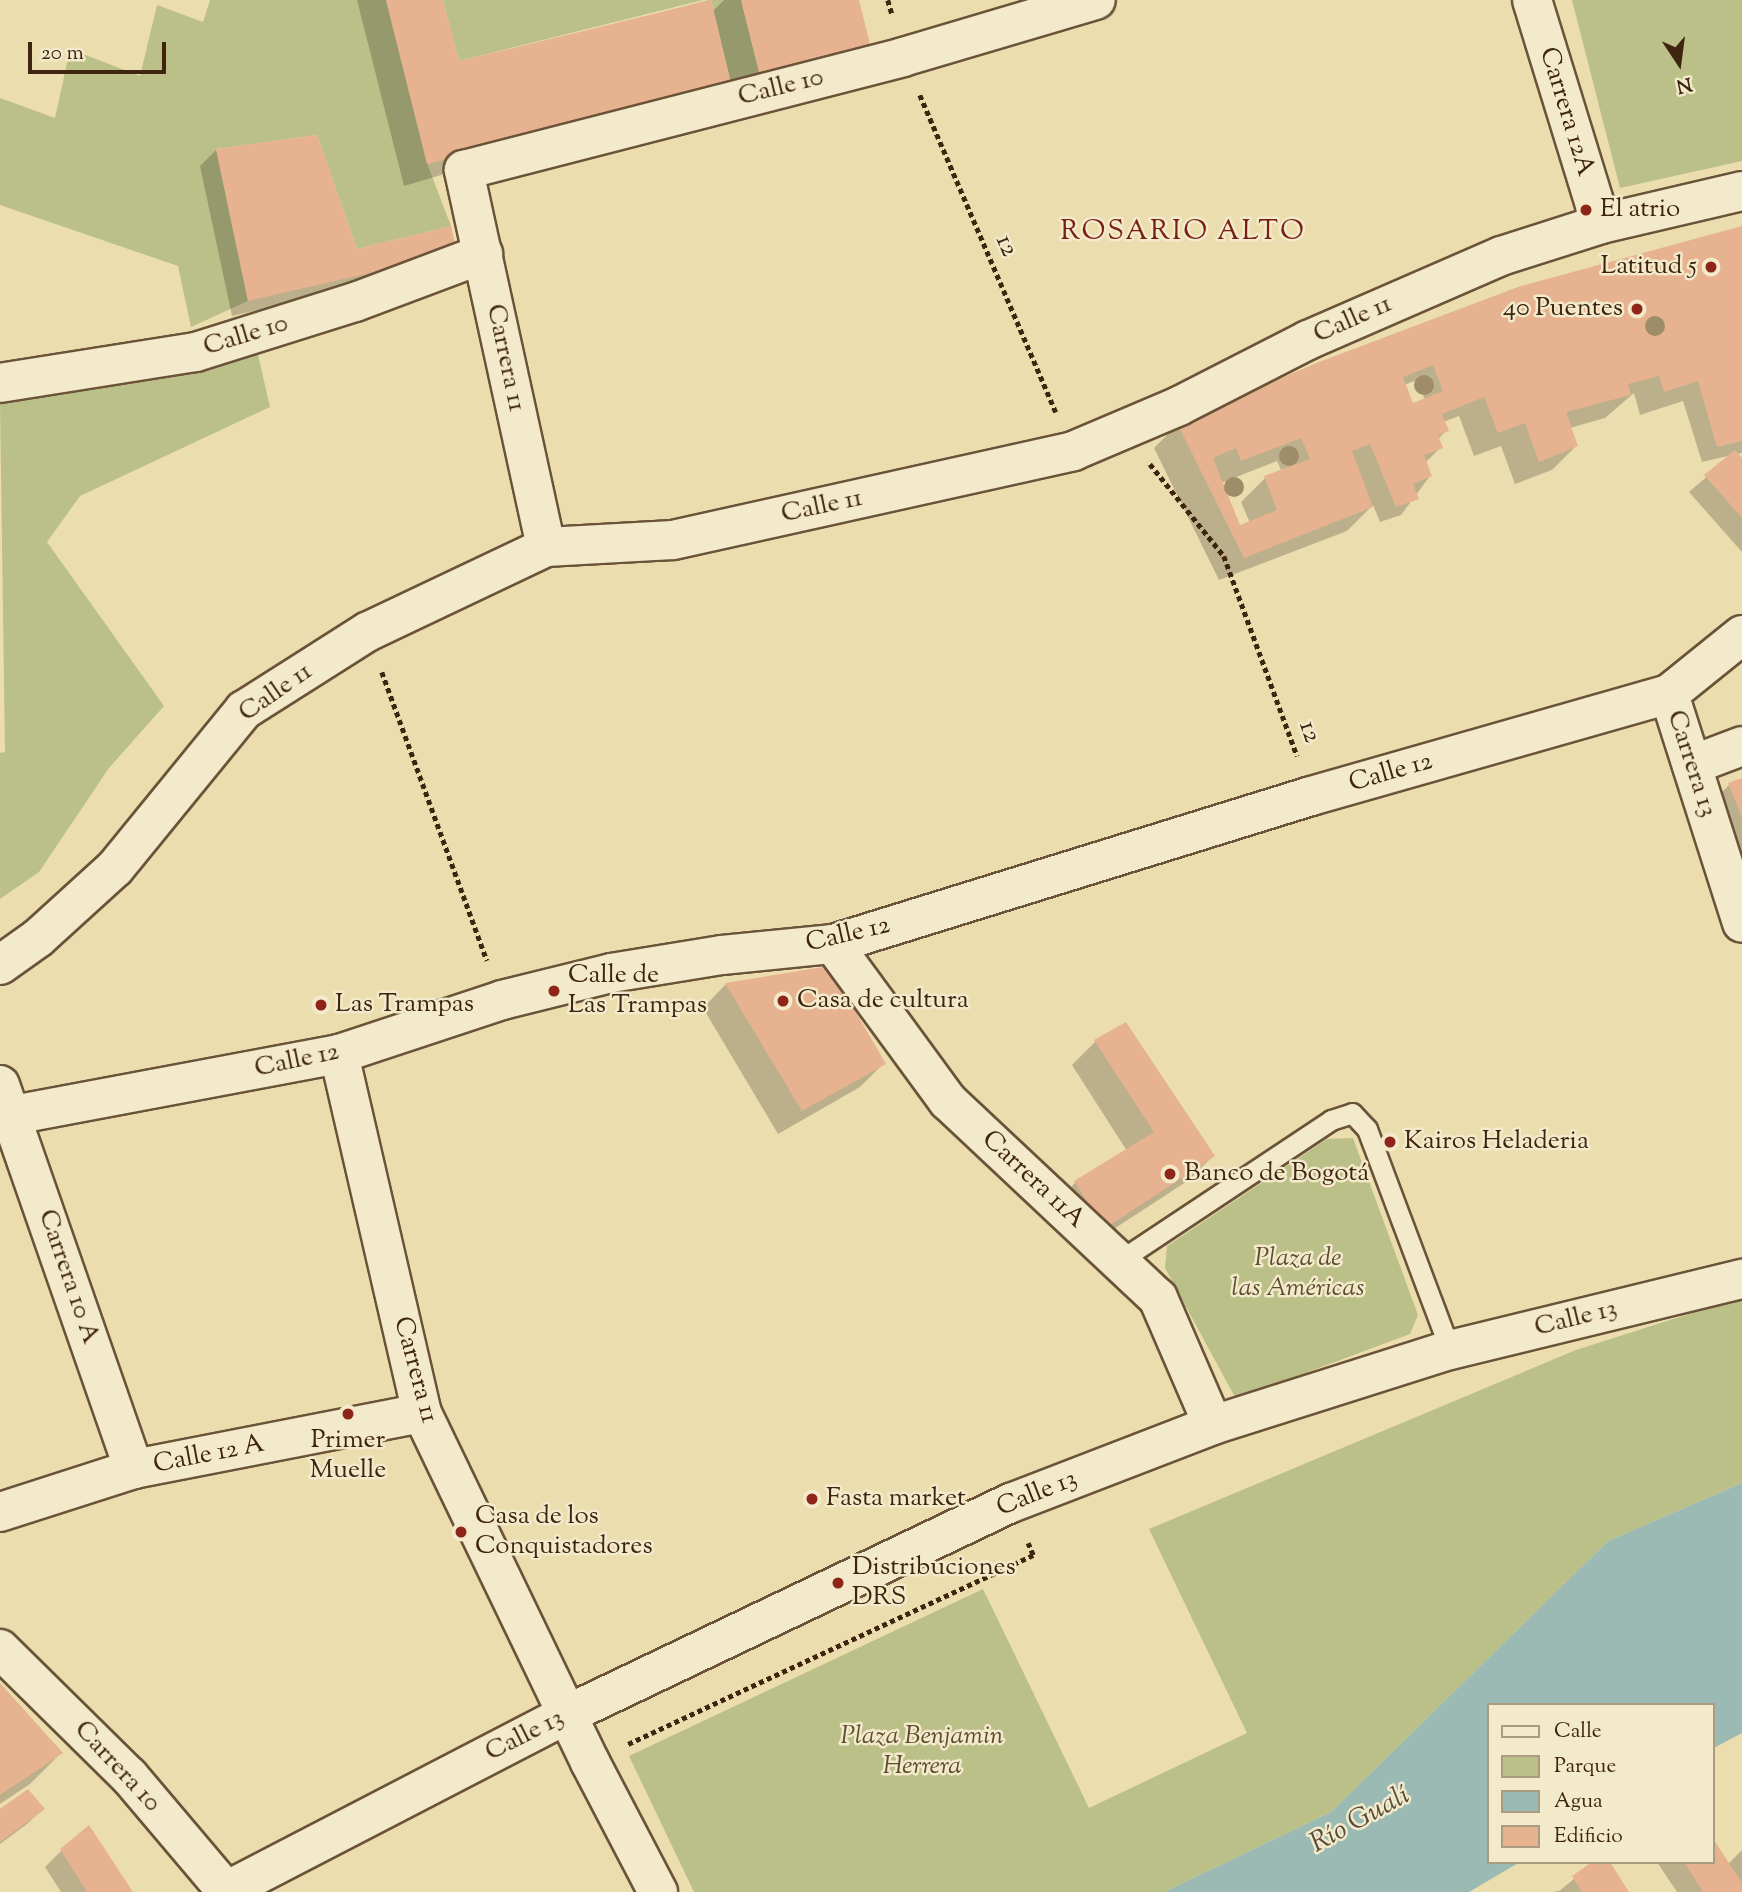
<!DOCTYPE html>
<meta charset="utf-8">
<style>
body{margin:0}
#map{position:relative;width:1742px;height:1892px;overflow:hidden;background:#ecddaf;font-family:"Sorts Mill Goudy",serif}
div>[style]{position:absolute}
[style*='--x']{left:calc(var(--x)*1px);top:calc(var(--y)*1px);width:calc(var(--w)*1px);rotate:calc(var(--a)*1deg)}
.green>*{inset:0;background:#bbc088}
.water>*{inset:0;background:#9cbab4}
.shadow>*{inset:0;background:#0003}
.building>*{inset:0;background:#e6b28f}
.path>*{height:4.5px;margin-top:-2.25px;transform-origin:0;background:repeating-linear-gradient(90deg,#3f2510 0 5px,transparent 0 8.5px)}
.roads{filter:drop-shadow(2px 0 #6a5338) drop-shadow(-2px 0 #6a5338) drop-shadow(0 2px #6a5338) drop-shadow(0 -2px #6a5338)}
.lane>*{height:19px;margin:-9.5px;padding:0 9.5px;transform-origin:9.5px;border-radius:9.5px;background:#f3e9cb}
.street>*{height:38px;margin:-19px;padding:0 19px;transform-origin:19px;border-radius:19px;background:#f3e9cb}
.secondary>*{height:38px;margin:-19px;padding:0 19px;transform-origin:19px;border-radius:19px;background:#f3e9cb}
.trees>*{width:20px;height:20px;margin:-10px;border-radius:50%;background:#9e8d68}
.dots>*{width:19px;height:19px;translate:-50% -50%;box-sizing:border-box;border:4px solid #f3e9cb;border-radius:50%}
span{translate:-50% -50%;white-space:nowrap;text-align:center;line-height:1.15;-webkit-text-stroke:5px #f3e9cb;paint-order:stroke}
.street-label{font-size:26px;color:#3f2510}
.poi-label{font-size:26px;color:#3f2510}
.left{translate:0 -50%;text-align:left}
.right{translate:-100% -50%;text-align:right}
.park-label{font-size:26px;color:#5e4c2e;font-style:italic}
.neighbourhood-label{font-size:28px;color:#7a1f14;letter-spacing:2px}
.water-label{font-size:28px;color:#564a39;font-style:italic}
.legend{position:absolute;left:1487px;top:1703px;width:228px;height:161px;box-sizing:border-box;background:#f3e9cb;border:2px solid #ab9b80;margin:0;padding:9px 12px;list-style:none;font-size:21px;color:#3f2510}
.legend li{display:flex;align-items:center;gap:14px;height:35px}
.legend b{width:35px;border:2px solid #ab9b80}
.north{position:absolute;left:1644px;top:28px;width:70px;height:70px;-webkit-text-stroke:5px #f3e9cb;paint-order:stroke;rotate:167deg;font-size:19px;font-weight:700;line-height:28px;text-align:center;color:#3f2510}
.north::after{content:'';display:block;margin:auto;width:24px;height:32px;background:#3f2510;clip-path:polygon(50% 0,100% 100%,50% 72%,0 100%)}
.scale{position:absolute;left:28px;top:42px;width:138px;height:32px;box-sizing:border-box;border:4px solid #3f2510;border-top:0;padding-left:9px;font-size:21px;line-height:24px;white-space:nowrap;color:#3f2510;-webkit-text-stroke:5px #f3e9cb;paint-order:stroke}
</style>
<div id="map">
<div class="green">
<i style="clip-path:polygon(210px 0,386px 0,427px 163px,451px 226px,357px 249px,317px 135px,216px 149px,248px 301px,191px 327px,178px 266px,0 205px,0 98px,55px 118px,70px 49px,140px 76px,157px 5px,203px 22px)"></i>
<i style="clip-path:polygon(443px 0,703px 0,459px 61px)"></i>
<i style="clip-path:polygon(711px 0,741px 0,760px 76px,732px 87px)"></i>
<i style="clip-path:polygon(1572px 0,1742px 0,1742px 161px,1620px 188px)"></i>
<i style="clip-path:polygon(254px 337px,270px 407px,80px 496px,47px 542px,164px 706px,109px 768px,39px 872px,0 899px,0 753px,5px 752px,0 404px)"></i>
<i style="clip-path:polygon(1353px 1138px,1418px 1315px,1410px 1334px,1236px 1399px,1165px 1268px,1167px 1246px,1327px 1139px)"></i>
<i style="clip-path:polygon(1742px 1297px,1742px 1483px,1608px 1541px,1331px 1812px,1164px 1892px,694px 1892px,629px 1756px,983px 1589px,1089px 1808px,1247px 1733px,1149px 1529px,1576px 1350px)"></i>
</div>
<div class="water">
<i style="clip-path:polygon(1742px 1483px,1742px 1733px,1712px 1749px,1712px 1705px,1488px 1705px,1488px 1862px,1520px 1862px,1469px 1892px,1164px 1892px,1331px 1812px,1608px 1541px)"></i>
</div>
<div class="shadow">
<i style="clip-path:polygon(357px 0,442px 0,458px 65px,709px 0,712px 12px,724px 0,857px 0,869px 48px,404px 186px)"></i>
<i style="clip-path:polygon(216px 150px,356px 251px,439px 268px,232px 316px,200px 166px)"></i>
<i style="clip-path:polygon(evenodd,1742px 228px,1742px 453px,1736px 454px,1742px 460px,1742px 552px,1689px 492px,1732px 455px,1702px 462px,1683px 401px,1640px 415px,1634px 393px,1605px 418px,1570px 428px,1576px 446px,1552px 470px,1515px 484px,1501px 446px,1474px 456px,1459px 416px,1443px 422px,1447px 430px,1438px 439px,1441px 447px,1425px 463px,1430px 476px,1401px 515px,1380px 522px,1373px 505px,1347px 531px,1219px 580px,1154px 448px,1178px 424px,1742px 228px,1417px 380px,1425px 400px,1412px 405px,1404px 385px,1417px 380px,1742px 228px,1277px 461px,1282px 472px,1265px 478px,1241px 502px,1250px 523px,1239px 527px,1221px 483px,1277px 461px)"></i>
<i style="clip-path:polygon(1742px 780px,1742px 923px,1698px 816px,1729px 785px)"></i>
<i style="clip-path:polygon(726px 984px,884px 1063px,860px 1087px,778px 1134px,703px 1008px)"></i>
<i style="clip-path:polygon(1096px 1041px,1213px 1156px,1189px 1180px,1080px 1251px,1052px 1207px,1075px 1183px,1127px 1151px,1072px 1065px)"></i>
<i style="clip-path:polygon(0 1685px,61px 1753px,30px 1784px,0 1804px)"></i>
<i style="clip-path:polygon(43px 1809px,27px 1824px,0 1844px,0 1811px)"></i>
<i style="clip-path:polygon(1742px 1850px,1742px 1892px,1677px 1892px,1657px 1862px,1728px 1864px)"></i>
<i style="clip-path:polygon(61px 1851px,131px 1892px,61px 1892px,45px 1867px)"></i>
<i style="clip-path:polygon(1595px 1862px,1627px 1892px,1552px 1892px,1559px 1891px)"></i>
</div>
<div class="building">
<i style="clip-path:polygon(386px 0,443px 0,459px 61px,711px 0,732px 87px,427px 164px)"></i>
<i style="clip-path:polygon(741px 0,859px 0,871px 48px,760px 76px)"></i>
<i style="clip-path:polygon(317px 135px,357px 249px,451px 226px,457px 253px,248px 301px,216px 149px)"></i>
<i style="clip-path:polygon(evenodd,1742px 226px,1742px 441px,1717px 447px,1698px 381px,1664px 392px,1659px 376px,1628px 384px,1631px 395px,1566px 412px,1578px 446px,1539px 462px,1525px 423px,1498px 433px,1484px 397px,1442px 414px,1449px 431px,1438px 435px,1443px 448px,1424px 455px,1432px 476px,1413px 484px,1419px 499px,1396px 507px,1370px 444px,1352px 451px,1373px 507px,1244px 558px,1177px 423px,1319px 362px,1518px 287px,1742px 226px,1433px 365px,1443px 391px,1413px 403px,1403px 377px,1433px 365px,1742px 226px,1301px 438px,1310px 459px,1264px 476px,1277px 510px,1240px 525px,1213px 458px,1236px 448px,1241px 461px,1301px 438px)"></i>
<i style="clip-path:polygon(1735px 450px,1742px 458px,1742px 518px,1704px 475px)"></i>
<i style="clip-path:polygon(1742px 778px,1742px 817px,1728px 783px)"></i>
<i style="clip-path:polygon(829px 966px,886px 1064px,802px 1111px,725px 983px)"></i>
<i style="clip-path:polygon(1126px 1022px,1215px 1156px,1104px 1229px,1074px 1181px,1154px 1132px,1094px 1040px)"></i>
<i style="clip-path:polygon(0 1683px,63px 1753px,0 1795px)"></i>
<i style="clip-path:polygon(28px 1789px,45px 1809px,0 1842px,0 1809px)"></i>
<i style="clip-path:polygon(89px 1825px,133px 1892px,87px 1892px,60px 1849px)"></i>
<i style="clip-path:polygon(1712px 1837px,1742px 1883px,1742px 1892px,1703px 1892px,1684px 1862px,1712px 1862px)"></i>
<i style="clip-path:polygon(1592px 1862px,1610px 1862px,1629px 1892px,1582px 1892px,1572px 1876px)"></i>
</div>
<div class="path">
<i style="--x:888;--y:0;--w:15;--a:74"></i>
<i style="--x:920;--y:95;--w:345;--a:66.8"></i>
<i style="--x:1150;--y:464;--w:118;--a:51.2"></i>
<i style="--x:1224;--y:556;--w:213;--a:69.9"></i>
<i style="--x:382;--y:672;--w:307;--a:70"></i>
<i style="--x:628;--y:1744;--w:447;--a:-25"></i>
<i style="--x:1033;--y:1555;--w:13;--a:-113"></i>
</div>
<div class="roads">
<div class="lane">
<i style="--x:1119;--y:1261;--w:255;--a:-33.6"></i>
<i style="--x:1331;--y:1120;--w:22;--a:-18"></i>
<i style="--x:1352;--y:1113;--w:22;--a:47"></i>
<i style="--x:1367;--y:1129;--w:236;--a:69.4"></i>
</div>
<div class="street">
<i style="--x:1532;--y:0;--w:234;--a:72.9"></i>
<i style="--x:0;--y:383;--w:198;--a:-9"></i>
<i style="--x:196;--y:352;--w:167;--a:-17.5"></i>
<i style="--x:355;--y:302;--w:137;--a:-20.6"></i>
<i style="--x:546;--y:547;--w:386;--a:-102.3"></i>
<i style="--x:464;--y:170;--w:453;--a:-14.4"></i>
<i style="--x:903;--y:57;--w:201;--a:-16.5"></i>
<i style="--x:1692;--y:765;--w:53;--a:-20.8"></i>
<i style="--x:833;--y:944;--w:195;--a:53.8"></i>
<i style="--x:948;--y:1101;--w:288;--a:43.2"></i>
<i style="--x:1158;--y:1298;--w:138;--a:66.6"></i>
<i style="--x:0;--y:965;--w:47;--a:-35.4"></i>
<i style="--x:38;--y:938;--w:104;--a:-42.3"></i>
<i style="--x:115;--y:868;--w:204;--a:-50.8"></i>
<i style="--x:244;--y:710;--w:146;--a:-32.4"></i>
<i style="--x:367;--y:632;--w:198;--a:-25.4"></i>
<i style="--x:546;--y:547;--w:127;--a:-3.2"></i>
<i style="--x:673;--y:540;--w:410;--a:-12.5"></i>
<i style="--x:1073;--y:451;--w:115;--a:-23"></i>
<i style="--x:1179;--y:406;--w:145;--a:-27.1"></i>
<i style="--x:1308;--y:340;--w:210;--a:-23.5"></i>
<i style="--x:1501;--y:256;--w:105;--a:-17.7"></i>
<i style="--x:1601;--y:224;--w:145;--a:-13.2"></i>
<i style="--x:339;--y:1054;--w:368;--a:77"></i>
<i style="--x:422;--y:1413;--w:387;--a:64.3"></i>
<i style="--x:590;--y:1762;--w:147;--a:62.4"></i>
<i style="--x:0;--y:1085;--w:407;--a:70.8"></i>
<i style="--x:13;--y:1115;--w:332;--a:-10.6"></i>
<i style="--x:339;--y:1054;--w:172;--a:-18.3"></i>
<i style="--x:502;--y:1000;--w:112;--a:-13.9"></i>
<i style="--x:611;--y:973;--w:112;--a:-9.2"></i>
<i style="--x:722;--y:955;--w:112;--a:-5.7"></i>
<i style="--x:833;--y:944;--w:500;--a:-17.2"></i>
<i style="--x:1311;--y:796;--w:372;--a:-15.9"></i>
<i style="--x:0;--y:1512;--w:141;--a:-17.8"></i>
<i style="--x:134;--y:1469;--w:293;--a:-11"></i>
<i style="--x:0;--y:1649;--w:181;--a:44.6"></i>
<i style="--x:129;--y:1776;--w:152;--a:49.8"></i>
<i style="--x:224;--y:1892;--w:387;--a:-27.4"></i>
<i style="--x:568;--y:1714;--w:491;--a:-25.5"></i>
<i style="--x:1011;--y:1503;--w:217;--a:-21.1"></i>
<i style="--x:1213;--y:1425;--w:249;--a:-17.6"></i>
<i style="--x:1450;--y:1350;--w:301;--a:-13.7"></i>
</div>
<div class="secondary">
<i style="--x:1742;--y:635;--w:94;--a:141.1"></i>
<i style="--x:1669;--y:694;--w:240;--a:72.3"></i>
</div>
</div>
<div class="trees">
<i style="left:1655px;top:326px"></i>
<i style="left:1424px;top:385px"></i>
<i style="left:1289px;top:456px"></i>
<i style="left:1234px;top:487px"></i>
</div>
<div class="dots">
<i style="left:1586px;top:210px;background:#8f2418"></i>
<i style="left:1711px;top:267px;background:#8f2418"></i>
<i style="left:1637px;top:309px;background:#8f2418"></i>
<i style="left:554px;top:991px;background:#8f2418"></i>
<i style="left:783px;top:1001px;background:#8f2418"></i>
<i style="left:321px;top:1005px;background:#8f2418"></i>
<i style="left:1390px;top:1142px;background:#8f2418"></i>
<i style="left:1170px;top:1174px;background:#8f2418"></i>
<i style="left:348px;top:1414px;background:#8f2418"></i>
<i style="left:812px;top:1499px;background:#8f2418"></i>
<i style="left:461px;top:1532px;background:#8f2418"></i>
<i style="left:838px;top:1583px;background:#8f2418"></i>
</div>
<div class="street-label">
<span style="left:781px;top:88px;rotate:-14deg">Calle 10</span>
<span style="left:1566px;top:112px;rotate:73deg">Carrera 12A</span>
<span style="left:1006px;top:246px;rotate:67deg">12</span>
<span style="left:1353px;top:320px;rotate:-24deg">Calle 11</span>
<span style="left:246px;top:336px;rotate:-17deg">Calle 10</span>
<span style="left:505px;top:358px;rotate:78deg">Carrera 11</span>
<span style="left:822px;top:507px;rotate:-12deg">Calle 11</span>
<span style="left:276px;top:693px;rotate:-35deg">Calle 11</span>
<span style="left:1309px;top:732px;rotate:71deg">12</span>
<span style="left:1691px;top:764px;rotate:72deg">Carrera 13</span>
<span style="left:1391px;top:773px;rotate:-16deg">Calle 12</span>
<span style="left:848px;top:935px;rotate:-13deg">Calle 12</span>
<span style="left:297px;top:1061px;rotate:-12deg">Calle 12</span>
<span style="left:1033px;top:1180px;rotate:43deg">Carrera 11A</span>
<span style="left:68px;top:1277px;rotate:71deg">Carrera 10 A</span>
<span style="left:1576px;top:1319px;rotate:-14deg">Calle 13</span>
<span style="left:415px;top:1370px;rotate:75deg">Carrera 11</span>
<span style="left:209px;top:1455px;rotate:-11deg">Calle 12 A</span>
<span style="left:1037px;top:1494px;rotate:-22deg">Calle 13</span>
<span style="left:525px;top:1736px;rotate:-27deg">Calle 13</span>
<span style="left:117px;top:1767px;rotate:47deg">Carrera 10</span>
</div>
<div class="poi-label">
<span class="left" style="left:1600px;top:210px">El atrio</span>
<span class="right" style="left:1697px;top:267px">Latitud 5</span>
<span class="right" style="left:1623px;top:309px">40 Puentes</span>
<span class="left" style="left:568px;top:991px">Calle de<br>Las Trampas</span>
<span class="left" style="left:797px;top:1001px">Casa de cultura</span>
<span class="left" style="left:335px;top:1005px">Las Trampas</span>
<span class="left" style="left:1404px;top:1142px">Kairos Heladeria</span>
<span class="left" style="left:1184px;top:1174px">Banco de Bogotá</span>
<span style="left:348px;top:1456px">Primer<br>Muelle</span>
<span class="left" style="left:826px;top:1499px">Fasta market</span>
<span class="left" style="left:475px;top:1532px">Casa de los<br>Conquistadores</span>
<span class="left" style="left:852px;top:1583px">Distribuciones<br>DRS</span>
</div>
<div class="park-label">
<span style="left:1298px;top:1274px">Plaza de<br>las Américas</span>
<span style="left:922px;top:1752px">Plaza Benjamin<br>Herrera</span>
</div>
<div class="neighbourhood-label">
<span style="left:1183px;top:232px">ROSARIO ALTO</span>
</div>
<div class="water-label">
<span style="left:1360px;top:1820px;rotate:-29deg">Río Gualí</span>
</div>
<ul class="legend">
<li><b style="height:9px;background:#f3e9cb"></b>Calle</li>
<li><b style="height:19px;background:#bbc088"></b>Parque</li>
<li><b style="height:19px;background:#9cbab4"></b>Agua</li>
<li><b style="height:19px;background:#e6b28f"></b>Edificio</li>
</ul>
<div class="north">N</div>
<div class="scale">20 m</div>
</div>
